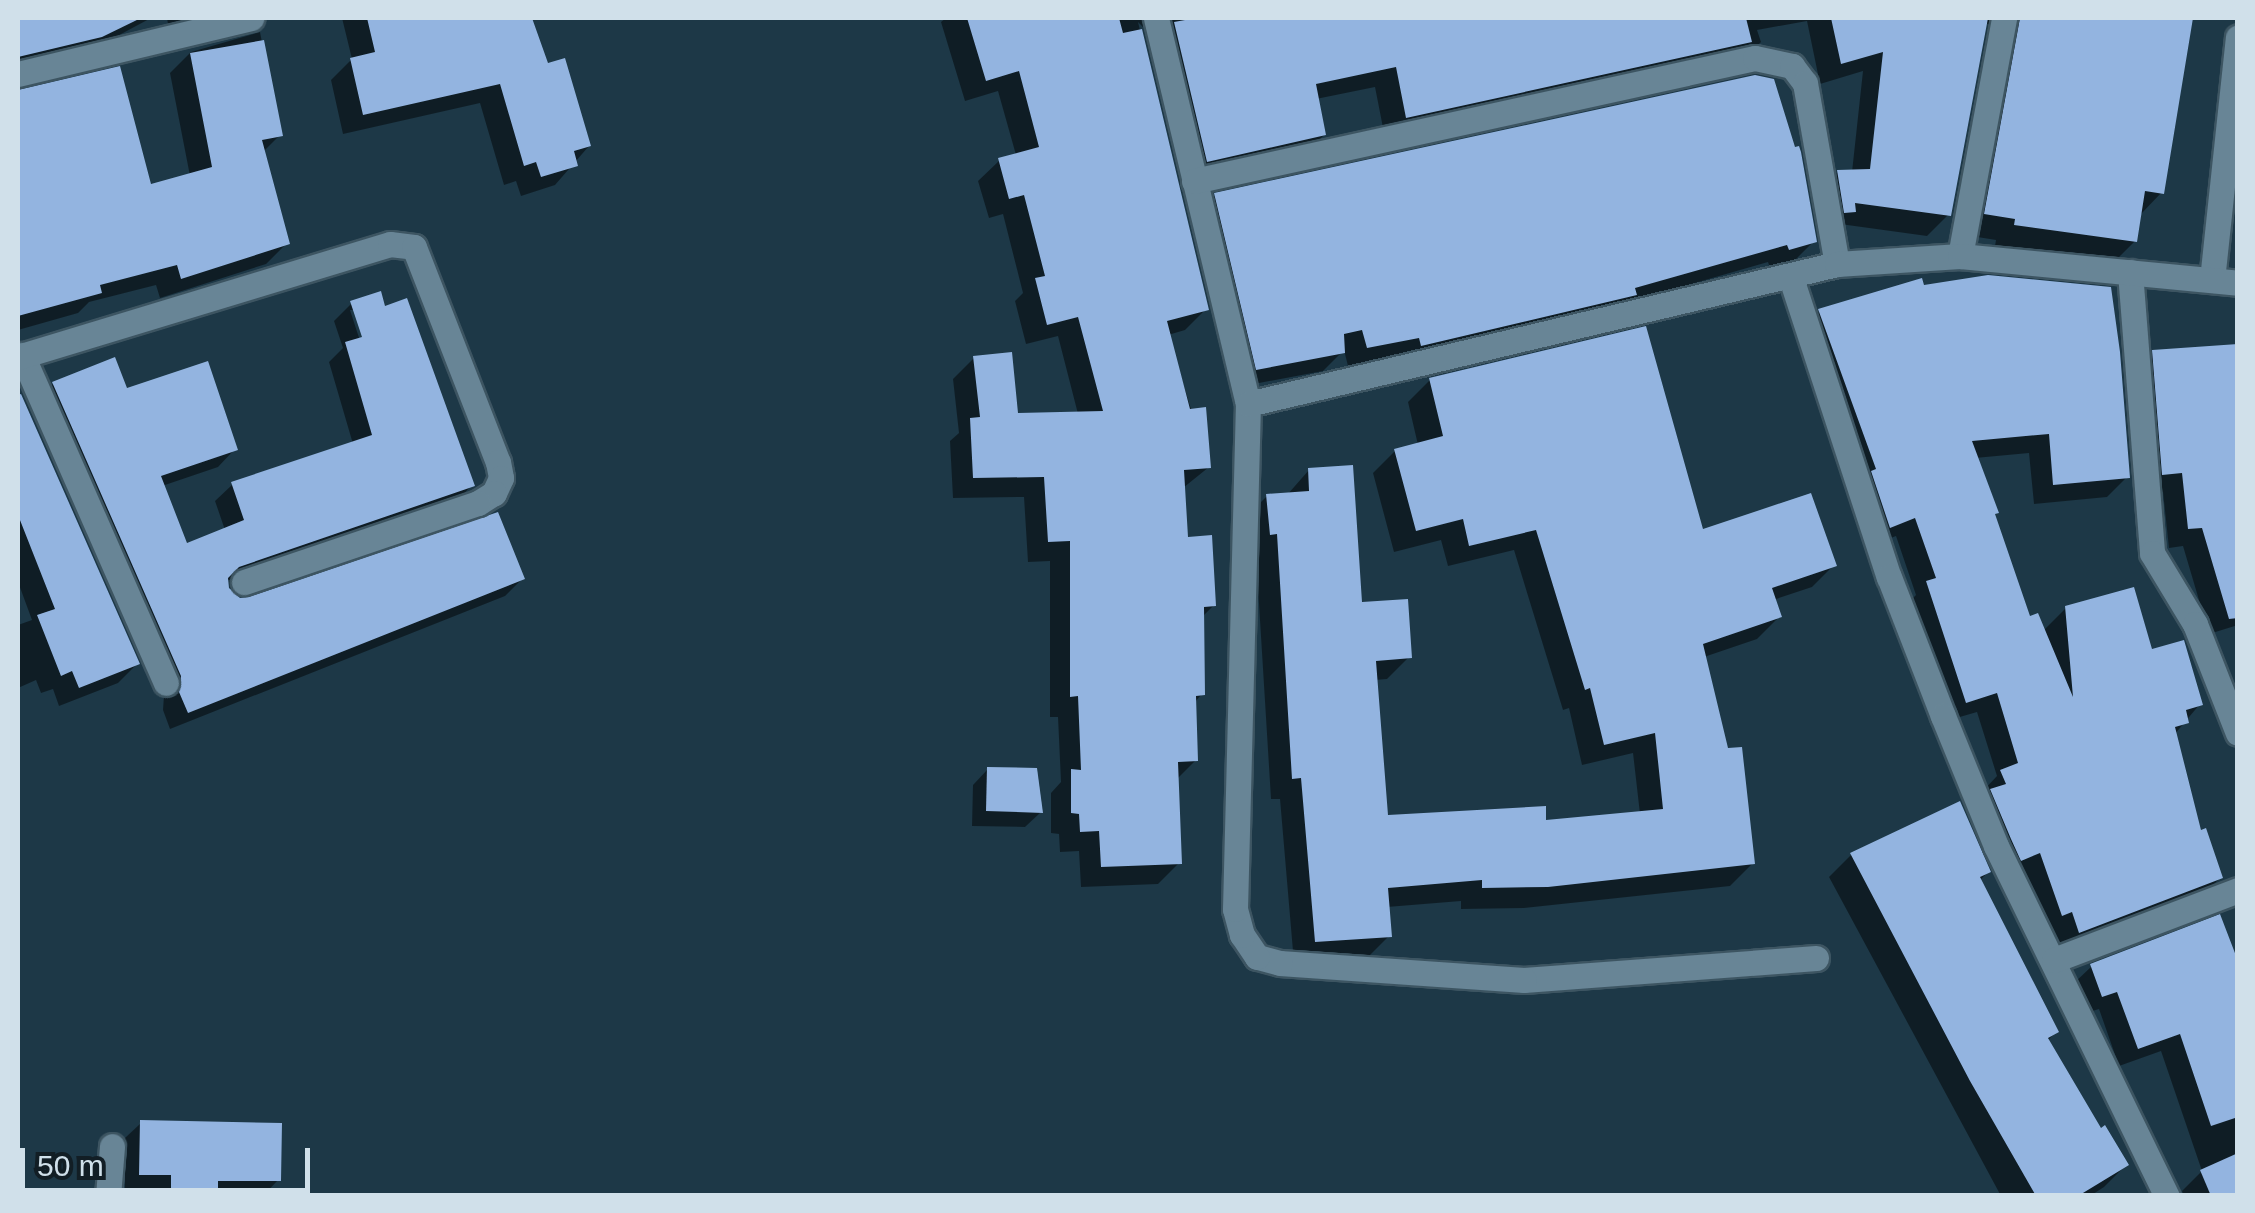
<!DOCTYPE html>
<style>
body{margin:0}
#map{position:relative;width:2255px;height:1213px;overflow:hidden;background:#1d3847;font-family:Arial,sans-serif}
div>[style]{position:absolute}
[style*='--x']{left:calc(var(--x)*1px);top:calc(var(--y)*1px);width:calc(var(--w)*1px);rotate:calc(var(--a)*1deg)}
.shadow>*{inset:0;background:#0007}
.building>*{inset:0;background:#93b4e0}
.roads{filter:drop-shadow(2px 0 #3d5562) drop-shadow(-2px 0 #3d5562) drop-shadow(0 2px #3d5562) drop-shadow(0 -2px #3d5562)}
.minor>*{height:25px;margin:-12.5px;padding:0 12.5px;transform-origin:12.5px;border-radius:12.5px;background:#688596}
span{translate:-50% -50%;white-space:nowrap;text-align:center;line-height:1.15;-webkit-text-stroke:10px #121e25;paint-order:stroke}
.frame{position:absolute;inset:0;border:20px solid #d0e0ea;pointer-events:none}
.scale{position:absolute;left:20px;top:1148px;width:290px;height:45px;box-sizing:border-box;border:5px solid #d0e0ea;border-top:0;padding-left:12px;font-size:30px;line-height:35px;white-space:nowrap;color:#d0e0ea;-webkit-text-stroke:8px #121e25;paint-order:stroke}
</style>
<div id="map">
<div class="shadow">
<i style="clip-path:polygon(18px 18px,151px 18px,95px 48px,18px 67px)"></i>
<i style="clip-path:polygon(167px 18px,237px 18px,169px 30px)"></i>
<i style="clip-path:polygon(342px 18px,529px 18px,547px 66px,589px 146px,555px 185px,521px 196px,516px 181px,504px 185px,480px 103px,343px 134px,331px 80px,352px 59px)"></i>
<i style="clip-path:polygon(946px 18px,2191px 18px,2162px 192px,2141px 214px,2135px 241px,2114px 262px,1995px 246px,1996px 240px,1965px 235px,1999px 33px,1984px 21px,1948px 215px,1927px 236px,1840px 224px,1817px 193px,1838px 172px,1852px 172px,1863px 71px,1820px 84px,1807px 21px,1757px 30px,1761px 42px,1740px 63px,1385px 138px,1375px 87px,1316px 99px,1324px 135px,1303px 156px,1186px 181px,1151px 35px,1138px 22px,1206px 309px,1185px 330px,1168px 335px,1209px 467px,1183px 488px,1186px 539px,1214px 605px,1202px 617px,1202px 694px,1194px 703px,1196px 760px,1176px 780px,1179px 863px,1158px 884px,1081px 887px,1079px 851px,1060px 852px,1059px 834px,1051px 833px,1051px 793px,1061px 782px,1058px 717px,1050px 717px,1050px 561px,1028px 562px,1024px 497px,953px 498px,950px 441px,959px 433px,953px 379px,974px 358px,1016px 416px,1078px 414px,1058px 336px,1026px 344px,1015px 301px,1023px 293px,1003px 214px,989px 218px,978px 181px,1000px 160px,1016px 155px,998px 91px,965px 101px,941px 22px)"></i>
<i style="clip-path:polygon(260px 32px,280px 135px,262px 153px,287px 243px,266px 264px,160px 298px,156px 285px,89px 302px,78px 313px,18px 330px,18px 144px,23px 143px,18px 107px,35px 89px,149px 187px,190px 176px,170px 73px,191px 52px)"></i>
<i style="clip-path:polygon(1216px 195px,1814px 241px,1795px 260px,1770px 268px,1768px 262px,1625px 303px,1348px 366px,1344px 350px,1323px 371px,1238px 387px,1197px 214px)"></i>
<i style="clip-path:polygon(1922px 287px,2127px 477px,2107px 497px,2034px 504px,2029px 453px,1975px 458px,2029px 619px,2043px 631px,2066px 608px,2150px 652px,2200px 704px,2174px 735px,2199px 833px,2220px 878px,2200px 898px,2059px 951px,2052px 931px,2042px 934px,1982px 792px,1997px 776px,1977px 712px,1946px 721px,1908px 603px,1916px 595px,1896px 536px,1870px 546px,1800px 331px,1820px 311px)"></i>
<i style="clip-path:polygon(evenodd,352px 303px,472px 485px,455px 503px,226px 581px,227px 589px,239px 600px,522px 579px,505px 596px,170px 729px,163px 710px,164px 695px,36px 402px,53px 384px,235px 449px,218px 467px,162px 486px,186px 546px,225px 530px,215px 501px,233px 484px,353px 444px,329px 362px,343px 348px,334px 321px,352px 303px,350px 310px,356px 310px,368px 348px,363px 350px,350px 310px)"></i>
<i style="clip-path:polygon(2238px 347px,2238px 625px,2209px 634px,2183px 546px,2169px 548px,2163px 492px,2143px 493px,2134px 372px,2153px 352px)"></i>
<i style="clip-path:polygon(1430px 380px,1702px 533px,1834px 565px,1812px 587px,1773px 600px,1779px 617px,1757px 639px,1704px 657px,1752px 864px,1730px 886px,1524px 908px,1461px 909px,1461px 901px,1387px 907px,1389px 936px,1367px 958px,1294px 963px,1280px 799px,1271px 799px,1256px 555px,1245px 518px,1267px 496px,1287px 495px,1309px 470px,1360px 605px,1409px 657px,1387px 679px,1375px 680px,1386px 817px,1544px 823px,1640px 814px,1633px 753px,1582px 765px,1569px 708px,1563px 710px,1514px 550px,1448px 566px,1441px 540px,1394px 552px,1373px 473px,1395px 451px,1418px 445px,1408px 402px)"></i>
<i style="clip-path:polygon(20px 397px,137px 664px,118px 683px,59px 706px,53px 689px,41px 693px,36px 680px,18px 688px,18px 625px,32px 620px,18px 582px)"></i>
<i style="clip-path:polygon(988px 769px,1041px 812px,1025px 827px,972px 826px,973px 785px)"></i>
<i style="clip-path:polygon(1851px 855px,1988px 872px,1979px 881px,2056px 1032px,2047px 1041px,2100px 1131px,2126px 1165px,2104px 1187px,2090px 1196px,2001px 1196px,1829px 877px)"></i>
<i style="clip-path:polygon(2092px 966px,2238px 968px,2238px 1196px,2184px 1196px,2182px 1191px,2202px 1171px,2161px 1051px,2119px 1066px,2099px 1009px,2083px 1014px,2073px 984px)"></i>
<i style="clip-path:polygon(141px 1123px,278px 1180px,263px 1196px,125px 1196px,125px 1138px)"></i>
</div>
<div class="building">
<i style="clip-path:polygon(18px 18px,141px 18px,102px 37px,18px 57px)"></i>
<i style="clip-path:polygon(367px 18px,532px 18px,548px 63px,565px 58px,591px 146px,574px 151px,578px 166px,541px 177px,536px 162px,524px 166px,500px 84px,363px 115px,350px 58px,375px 52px)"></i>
<i style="clip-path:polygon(967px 18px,1119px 18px,1123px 33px,1142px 29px,1209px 310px,1167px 321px,1190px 409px,1206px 407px,1211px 468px,1184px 470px,1188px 537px,1212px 535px,1216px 606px,1204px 607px,1205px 695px,1196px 696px,1198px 761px,1178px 762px,1182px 864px,1101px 867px,1099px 831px,1080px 832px,1079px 814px,1071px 813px,1071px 769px,1081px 770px,1078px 696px,1070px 697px,1070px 541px,1048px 542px,1044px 477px,973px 478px,970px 418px,980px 417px,973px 356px,1012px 352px,1018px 413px,1103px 411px,1078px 317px,1047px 325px,1035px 278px,1045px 276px,1024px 195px,1009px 199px,998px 158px,1039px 147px,1019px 71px,986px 81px)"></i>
<i style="clip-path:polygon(1196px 18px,1746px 18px,1752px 42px,1406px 118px,1396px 67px,1316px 84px,1326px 135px,1207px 162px,1174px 22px)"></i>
<i style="clip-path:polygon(1831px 18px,1988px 18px,1951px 216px,1855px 203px,1856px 212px,1844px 213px,1837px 170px,1870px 169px,1883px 52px,1841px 64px)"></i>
<i style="clip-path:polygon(2020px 18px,2193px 18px,2164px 194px,2145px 191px,2137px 242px,2014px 225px,2015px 219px,1984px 214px)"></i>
<i style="clip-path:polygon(264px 40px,283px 136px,262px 140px,290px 244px,181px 279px,177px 265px,100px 285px,102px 293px,18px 316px,18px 90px,120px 66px,151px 184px,212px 167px,190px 53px)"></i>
<i style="clip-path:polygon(1755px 75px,1774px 79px,1795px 147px,1799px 146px,1801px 152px,1817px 242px,1789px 250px,1787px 245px,1635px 288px,1637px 295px,1421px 346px,1419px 338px,1367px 348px,1362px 330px,1344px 334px,1345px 353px,1256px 370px,1214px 193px)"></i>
<i style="clip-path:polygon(1988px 275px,2111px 287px,2120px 352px,2130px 478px,2053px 485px,2049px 434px,1972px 441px,1999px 513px,1995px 514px,2030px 616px,2038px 613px,2073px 697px,2065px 606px,2134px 587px,2152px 649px,2184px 640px,2203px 705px,2186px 710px,2189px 723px,2175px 727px,2201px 830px,2206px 828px,2223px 878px,2079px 933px,2072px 912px,2062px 916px,2040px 853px,2021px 861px,2011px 839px,1990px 789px,2006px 784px,2000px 770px,2018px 763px,1997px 693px,1966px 703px,1926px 581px,1936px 578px,1915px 518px,1890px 528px,1871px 471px,1876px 469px,1818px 309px,1922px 278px,1924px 285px)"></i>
<i style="clip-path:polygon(381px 291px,385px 306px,407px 298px,475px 486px,239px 567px,228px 578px,229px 588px,240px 598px,249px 597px,498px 512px,525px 579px,188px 713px,179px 692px,181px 676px,52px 382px,115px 357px,127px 388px,208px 361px,238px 450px,161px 476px,187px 543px,244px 520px,231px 482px,372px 435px,345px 342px,362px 337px,350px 301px)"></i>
<i style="clip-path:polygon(1646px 326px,1703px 529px,1811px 493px,1837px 566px,1772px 588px,1782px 617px,1703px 644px,1728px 748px,1742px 747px,1755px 864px,1548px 887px,1482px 888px,1482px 880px,1388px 888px,1392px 937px,1315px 942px,1301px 778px,1292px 779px,1277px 534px,1270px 535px,1266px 494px,1309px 491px,1308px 468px,1353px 465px,1362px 602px,1408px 599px,1412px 658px,1376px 661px,1388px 815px,1546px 806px,1546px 820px,1663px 809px,1655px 733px,1604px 745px,1590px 688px,1585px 690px,1536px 530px,1469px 546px,1463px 519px,1416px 531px,1394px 449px,1443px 436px,1429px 378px)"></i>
<i style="clip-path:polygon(2238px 344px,2238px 618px,2229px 619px,2202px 528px,2188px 529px,2182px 473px,2162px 475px,2152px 350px)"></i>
<i style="clip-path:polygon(21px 394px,140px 664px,79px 688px,72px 671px,61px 676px,37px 615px,55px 609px,18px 515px,18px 395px)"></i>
<i style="clip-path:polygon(987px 767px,1037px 768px,1043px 813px,986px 811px)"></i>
<i style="clip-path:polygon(1960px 801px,1991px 872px,1980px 877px,2059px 1032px,2048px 1038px,2101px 1128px,2105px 1125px,2129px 1165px,2078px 1196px,2036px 1196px,1970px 1081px,1850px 853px)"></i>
<i style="clip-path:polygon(2220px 914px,2238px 961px,2238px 1117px,2211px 1126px,2180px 1034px,2138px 1049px,2117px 992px,2102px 997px,2090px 964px)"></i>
<i style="clip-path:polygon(140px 1120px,282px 1123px,281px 1181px,218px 1181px,218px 1196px,171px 1196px,171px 1175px,139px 1175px)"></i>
<i style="clip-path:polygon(2238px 1153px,2238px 1196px,2211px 1196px,2200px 1170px)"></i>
</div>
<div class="roads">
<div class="minor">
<i style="--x:1156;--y:18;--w:397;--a:76.6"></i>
<i style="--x:18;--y:74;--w:240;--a:-13.5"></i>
<i style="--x:1194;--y:181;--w:574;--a:-12.37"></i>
<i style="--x:1755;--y:58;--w:38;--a:12"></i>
<i style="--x:1792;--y:66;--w:21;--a:53"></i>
<i style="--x:1805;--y:83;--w:184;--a:80"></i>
<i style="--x:1960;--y:256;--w:242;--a:-79.5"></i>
<i style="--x:2130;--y:272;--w:282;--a:85.5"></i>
<i style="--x:2152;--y:553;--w:83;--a:58.8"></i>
<i style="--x:2195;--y:624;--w:117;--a:68.5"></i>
<i style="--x:1791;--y:278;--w:315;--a:71.9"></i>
<i style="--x:1889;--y:577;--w:149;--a:68.8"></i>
<i style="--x:1943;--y:716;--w:140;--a:67.8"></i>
<i style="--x:1996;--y:846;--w:390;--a:64"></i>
<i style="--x:2212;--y:280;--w:244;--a:-83.9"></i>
<i style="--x:22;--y:355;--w:358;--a:66.3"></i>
<i style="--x:18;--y:357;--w:389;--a:-16.9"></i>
<i style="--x:390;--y:244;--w:24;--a:7"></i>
<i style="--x:414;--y:247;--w:231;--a:68.7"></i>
<i style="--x:498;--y:462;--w:16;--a:79"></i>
<i style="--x:501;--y:478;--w:17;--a:115"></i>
<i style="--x:494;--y:493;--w:19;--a:148"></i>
<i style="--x:478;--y:503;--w:247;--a:161.3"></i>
<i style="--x:1816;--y:958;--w:293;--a:175.7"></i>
<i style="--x:1524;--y:980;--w:245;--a:-176"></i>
<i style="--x:1280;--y:963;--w:24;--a:-165"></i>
<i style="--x:1257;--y:957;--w:27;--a:-124"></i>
<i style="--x:1242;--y:935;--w:27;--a:-105"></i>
<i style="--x:1235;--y:909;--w:505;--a:-88.53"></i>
<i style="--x:1248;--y:404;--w:605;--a:-13.37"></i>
<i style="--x:1837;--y:264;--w:123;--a:-3.7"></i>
<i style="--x:1960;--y:256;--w:279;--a:5.5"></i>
<i style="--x:2054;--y:960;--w:197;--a:-20.8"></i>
<i style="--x:108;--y:1196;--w:50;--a:-85.4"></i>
</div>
</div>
<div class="frame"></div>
<div class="scale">50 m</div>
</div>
